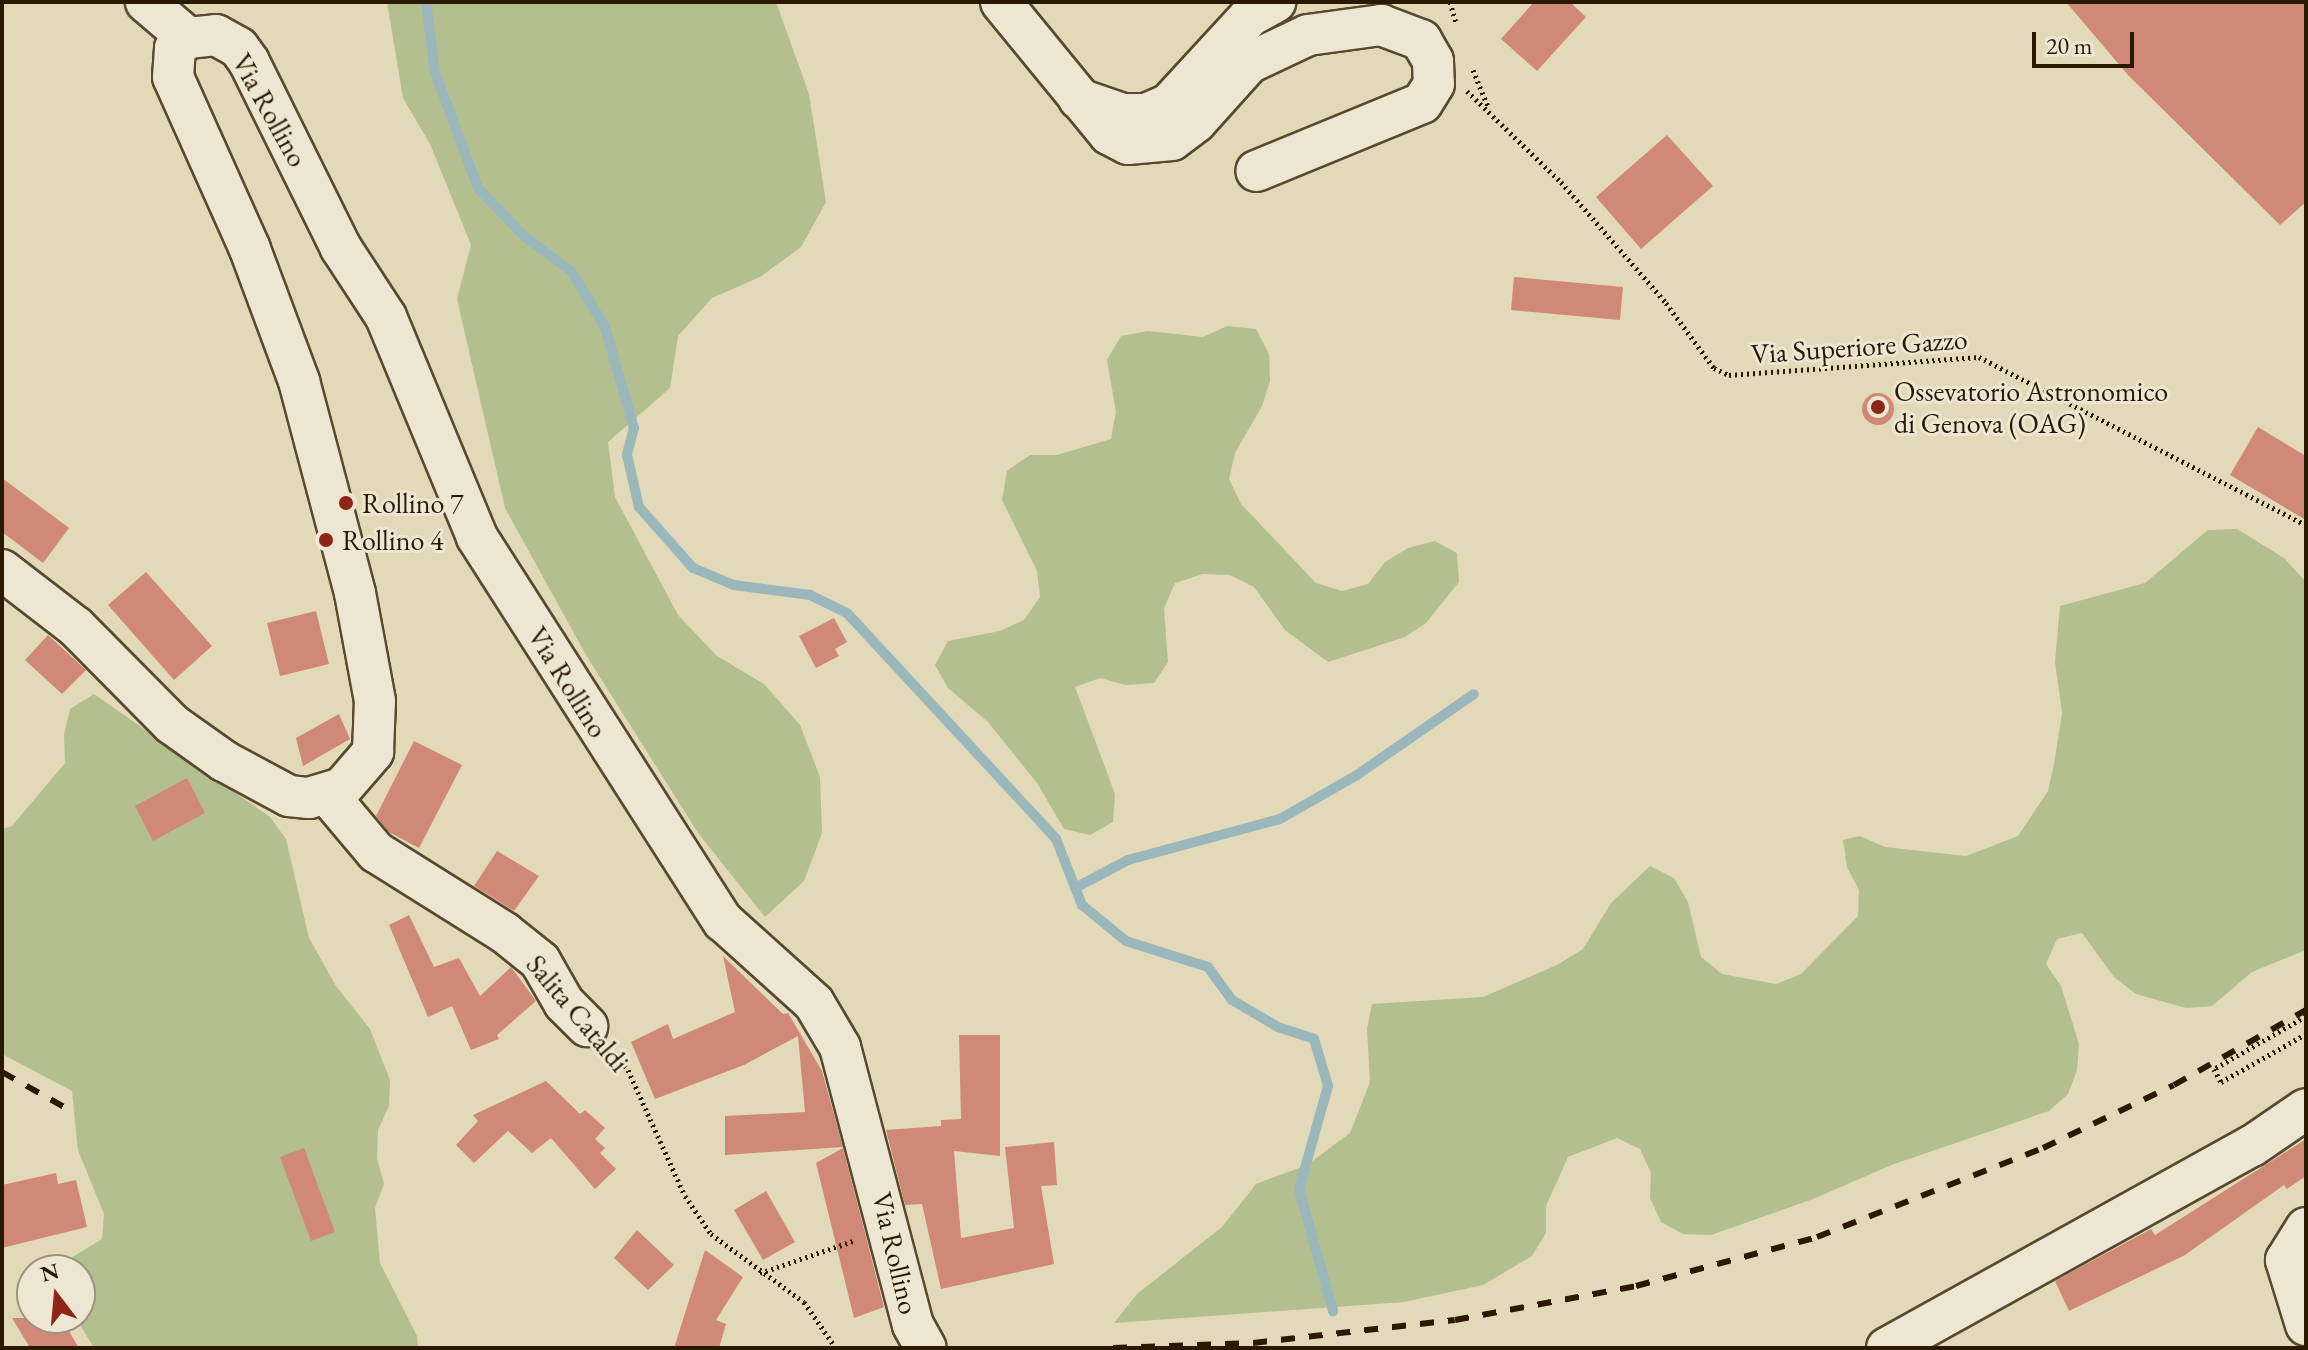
<!DOCTYPE html>
<style>
body{margin:0}
#map{position:relative;width:2308px;height:1350px;overflow:hidden;background:#e2d9b9;font-family:"EB Garamond",serif}
div>[style]{position:absolute}
[style*='--x']{left:calc(var(--x)*1px);top:calc(var(--y)*1px);width:calc(var(--w)*1px);rotate:calc(var(--a)*1deg)}
.green>*{inset:0;background:#b3bf8f}
.stream>*{height:10px;margin:-5px;padding:0 5px;transform-origin:5px;border-radius:5px;background:#9ab7bb}
.building>*{inset:0;background:#d08977}
.round{border-radius:50%}
.path>*{height:5px;margin-top:-2.5px;transform-origin:0;background:repeating-linear-gradient(90deg,#2a1901 0 2px,transparent 0 6px)}
.roads{filter:drop-shadow(2px 0 #58492f) drop-shadow(-2px 0 #58492f) drop-shadow(0 2px #58492f) drop-shadow(0 -2px #58492f)}
.minor>*{height:40px;margin:-20px;padding:0 20px;transform-origin:20px;border-radius:20px;background:#ece6d2}
.rail>*{height:6px;margin-top:-3px;transform-origin:0;background:repeating-linear-gradient(90deg,#2a1901 0 14px,transparent 0 28px)}
.dots>*{width:22px;height:22px;translate:-50% -50%;box-sizing:border-box;border:4px solid #ece6d2;border-radius:50%}
span{translate:-50% -50%;white-space:nowrap;text-align:center;line-height:1.15;-webkit-text-stroke:6px #ece6d2;paint-order:stroke}
.street-label{font-size:28px;color:#2a1901}
.poi-label{font-size:28px;color:#2a1901}
.left{translate:0 -50%;text-align:left}
.frame{position:absolute;inset:0;border:4px solid #2a1901;pointer-events:none}
.north{position:absolute;left:16px;top:1254px;width:80px;height:80px;box-sizing:border-box;background:#ece6d2;border:2px solid #9e947e;border-radius:50%;rotate:344deg;font-size:22px;font-weight:700;line-height:32px;text-align:center;color:#2a1901}
.north::after{content:'';display:block;margin:auto;width:28px;height:36px;background:#8f2418;clip-path:polygon(50% 0,100% 100%,50% 72%,0 100%)}
.scale{position:absolute;left:2032px;top:32px;width:102px;height:36px;box-sizing:border-box;border:4px solid #2a1901;border-top:0;padding-left:10px;font-size:24px;line-height:28px;white-space:nowrap;color:#2a1901;-webkit-text-stroke:6px #ece6d2;paint-order:stroke}
</style>
<div id="map">
<div class="green">
<i style="clip-path:polygon(387px 2px,776px 2px,809px 94px,826px 202px,801px 247px,760px 277px,712px 298px,678px 336px,670px 388px,608px 442px,615px 497px,678px 615px,717px 656px,764px 684px,800px 725px,820px 777px,822px 833px,804px 881px,765px 917px,698px 833px,586px 655px,505px 508px,457px 299px,471px 245px,430px 144px,403px 98px)"></i>
<i style="clip-path:polygon(1227px 326px,1256px 329px,1269px 354px,1270px 381px,1262px 406px,1235px 453px,1229px 479px,1241px 504px,1316px 583px,1342px 591px,1368px 584px,1385px 562px,1408px 548px,1435px 541px,1457px 553px,1459px 582px,1426px 623px,1405px 637px,1328px 662px,1285px 630px,1254px 587px,1230px 575px,1203px 574px,1175px 583px,1164px 608px,1168px 662px,1154px 683px,1126px 685px,1100px 678px,1075px 687px,1115px 794px,1113px 822px,1090px 835px,1064px 829px,1037px 783px,988px 722px,948px 688px,935px 665px,948px 641px,1000px 631px,1024px 620px,1040px 597px,1037px 571px,1002px 500px,1007px 471px,1030px 455px,1057px 455px,1111px 439px,1116px 412px,1107px 360px,1121px 336px,1148px 331px,1203px 337px)"></i>
<i style="clip-path:polygon(2237px 529px,2284px 558px,2306px 582px,2306px 950px,2252px 972px,2212px 1006px,2186px 1008px,2136px 994px,2114px 977px,2082px 933px,2057px 939px,2046px 964px,2061px 986px,2079px 1044px,2077px 1070px,2068px 1094px,2049px 1111px,1894px 1164px,1813px 1199px,1711px 1235px,1683px 1234px,1661px 1222px,1650px 1198px,1651px 1173px,1640px 1149px,1617px 1138px,1568px 1157px,1546px 1206px,1546px 1233px,1532px 1256px,1483px 1285px,1404px 1302px,1114px 1323px,1137px 1294px,1222px 1227px,1256px 1184px,1307px 1165px,1350px 1133px,1370px 1082px,1367px 1029px,1372px 1004px,1483px 997px,1557px 965px,1583px 949px,1611px 903px,1650px 866px,1674px 878px,1688px 902px,1701px 957px,1722px 974px,1776px 984px,1801px 974px,1858px 916px,1859px 890px,1847px 867px,1843px 840px,1860px 836px,1885px 847px,1966px 856px,2018px 836px,2048px 791px,2054px 764px,2062px 713px,2055px 662px,2060px 606px,2145px 583px,2208px 530px)"></i>
<i style="clip-path:polygon(94px 694px,270px 817px,286px 839px,309px 938px,336px 986px,370px 1029px,390px 1080px,389px 1106px,378px 1130px,377px 1158px,384px 1184px,375px 1208px,380px 1263px,417px 1336px,418px 1348px,94px 1348px,76px 1318px,80px 1270px,58px 1270px,58px 1266px,102px 1239px,104px 1214px,78px 1150px,72px 1091px,2px 1054px,2px 829px,12px 826px,65px 763px,64px 735px,70px 709px)"></i>
</div>
<div class="stream">
<i style="--x:426;--y:2;--w:71;--a:82.7"></i>
<i style="--x:435;--y:72;--w:124;--a:69.7"></i>
<i style="--x:478;--y:188;--w:68;--a:46.2"></i>
<i style="--x:525;--y:237;--w:57;--a:36.5"></i>
<i style="--x:571;--y:271;--w:66;--a:58.7"></i>
<i style="--x:605;--y:327;--w:105;--a:74"></i>
<i style="--x:634;--y:428;--w:28;--a:105"></i>
<i style="--x:627;--y:455;--w:53;--a:77"></i>
<i style="--x:639;--y:507;--w:81;--a:48.5"></i>
<i style="--x:693;--y:568;--w:44;--a:22.5"></i>
<i style="--x:734;--y:585;--w:77;--a:7.5"></i>
<i style="--x:810;--y:595;--w:41;--a:25.9"></i>
<i style="--x:847;--y:613;--w:308;--a:47.2"></i>
<i style="--x:1056;--y:839;--w:71;--a:68.5"></i>
<i style="--x:1082;--y:905;--w:57;--a:39.3"></i>
<i style="--x:1126;--y:941;--w:86;--a:17.6"></i>
<i style="--x:1208;--y:967;--w:41;--a:54"></i>
<i style="--x:1232;--y:1000;--w:53;--a:30.4"></i>
<i style="--x:1278;--y:1027;--w:38;--a:18"></i>
<i style="--x:1314;--y:1039;--w:49;--a:73.4"></i>
<i style="--x:1328;--y:1086;--w:107;--a:105.7"></i>
<i style="--x:1299;--y:1189;--w:127;--a:74.4"></i>
<i style="--x:1075;--y:888;--w:60;--a:-27.8"></i>
<i style="--x:1128;--y:860;--w:157;--a:-15.1"></i>
<i style="--x:1280;--y:819;--w:89;--a:-29.7"></i>
<i style="--x:1357;--y:775;--w:142;--a:-34.7"></i>
</div>
<div class="building">
<i style="clip-path:polygon(1534px 2px,1570px 2px,1586px 17px,1537px 71px,1501px 39px)"></i>
<i style="clip-path:polygon(2066px 2px,2306px 2px,2306px 202px,2280px 225px,2128px 75px)"></i>
<i style="clip-path:polygon(1667px 135px,1713px 186px,1641px 249px,1596px 197px)"></i>
<i style="clip-path:polygon(1514px 277px,1623px 287px,1620px 320px,1511px 310px)"></i>
<i class="round" style="left:1862px;top:393px;width:32px;height:32px"></i>
<i style="clip-path:polygon(2258px 427px,2306px 456px,2306px 520px,2230px 475px)"></i>
<i style="clip-path:polygon(2px 478px,69px 528px,43px 563px,2px 532px)"></i>
<i style="clip-path:polygon(146px 572px,212px 646px,174px 680px,108px 605px)"></i>
<i style="clip-path:polygon(316px 611px,329px 664px,280px 676px,267px 623px)"></i>
<i style="clip-path:polygon(834px 618px,847px 642px,835px 649px,839px 656px,816px 668px,799px 636px)"></i>
<i style="clip-path:polygon(48px 635px,86px 670px,62px 694px,25px 660px)"></i>
<i style="clip-path:polygon(339px 714px,350px 739px,303px 766px,296px 738px)"></i>
<i style="clip-path:polygon(414px 741px,462px 765px,419px 848px,389px 832px,376px 816px)"></i>
<i style="clip-path:polygon(187px 778px,205px 813px,153px 841px,135px 806px)"></i>
<i style="clip-path:polygon(497px 851px,539px 876px,514px 911px,474px 886px)"></i>
<i style="clip-path:polygon(409px 915px,434px 967px,459px 958px,480px 996px,511px 967px,536px 1001px,497px 1035px,499px 1039px,471px 1050px,452px 1006px,428px 1017px,389px 925px)"></i>
<i style="clip-path:polygon(723px 956px,783px 1014px,788px 1013px,822px 1071px,843px 1147px,725px 1155px,725px 1116px,805px 1112px,798px 1036px,744px 1065px,655px 1099px,631px 1042px,668px 1024px,673px 1039px,735px 1012px)"></i>
<i style="clip-path:polygon(959px 1035px,1000px 1035px,1000px 1156px,954px 1151px,961px 1238px,1014px 1228px,1005px 1147px,1054px 1142px,1057px 1185px,1041px 1186px,1054px 1264px,941px 1289px,922px 1204px,905px 1205px,886px 1130px,941px 1126px,941px 1120px,961px 1119px)"></i>
<i style="clip-path:polygon(546px 1081px,580px 1114px,585px 1110px,605px 1128px,595px 1139px,605px 1148px,600px 1153px,616px 1169px,595px 1189px,551px 1138px,532px 1153px,508px 1131px,474px 1163px,456px 1145px,478px 1121px,473px 1115px)"></i>
<i style="clip-path:polygon(2306px 1139px,2306px 1176px,2287px 1189px,2284px 1185px,2185px 1255px,2069px 1311px,2055px 1281px,2151px 1229px,2155px 1235px)"></i>
<i style="clip-path:polygon(304px 1148px,335px 1232px,311px 1241px,280px 1157px)"></i>
<i style="clip-path:polygon(843px 1148px,884px 1307px,854px 1318px,816px 1163px)"></i>
<i style="clip-path:polygon(56px 1173px,58px 1184px,76px 1180px,87px 1227px,2px 1248px,2px 1185px)"></i>
<i style="clip-path:polygon(766px 1191px,795px 1242px,763px 1260px,734px 1210px)"></i>
<i style="clip-path:polygon(637px 1230px,674px 1265px,648px 1290px,614px 1258px)"></i>
<i style="clip-path:polygon(705px 1250px,743px 1277px,716px 1320px,726px 1324px,719px 1348px,674px 1348px)"></i>
<i style="clip-path:polygon(12px 1318px,61px 1318px,79px 1348px,30px 1348px)"></i>
</div>
<div class="path">
<i style="--x:1450;--y:2;--w:22;--a:74"></i>
<i style="--x:1473;--y:70;--w:42;--a:67.7"></i>
<i style="--x:1467;--y:91;--w:131;--a:44.1"></i>
<i style="--x:1561;--y:182;--w:160;--a:49"></i>
<i style="--x:1666;--y:303;--w:81;--a:53.6"></i>
<i style="--x:1714;--y:368;--w:17;--a:25"></i>
<i style="--x:1729;--y:375;--w:251;--a:-4.1"></i>
<i style="--x:1979;--y:357;--w:368;--a:27.2"></i>
<i style="--x:2306;--y:1016;--w:106;--a:150.1"></i>
<i style="--x:2214;--y:1069;--w:15;--a:62"></i>
<i style="--x:2221;--y:1082;--w:98;--a:-29.5"></i>
<i style="--x:613;--y:1052;--w:23;--a:50"></i>
<i style="--x:628;--y:1070;--w:138;--a:65.7"></i>
<i style="--x:685;--y:1196;--w:46;--a:55.6"></i>
<i style="--x:711;--y:1234;--w:115;--a:36.2"></i>
<i style="--x:804;--y:1302;--w:56;--a:55.2"></i>
<i style="--x:760;--y:1273;--w:98;--a:-19"></i>
</div>
<div class="roads">
<div class="minor">
<i style="--x:146;--y:2;--w:55;--a:40.6"></i>
<i style="--x:1001;--y:2;--w:171;--a:50.7"></i>
<i style="--x:1109;--y:134;--w:21;--a:28"></i>
<i style="--x:1128;--y:144;--w:44;--a:-5.2"></i>
<i style="--x:1172;--y:140;--w:30;--a:-37"></i>
<i style="--x:1196;--y:122;--w:79;--a:-48.1"></i>
<i style="--x:1249;--y:63;--w:65;--a:-25.4"></i>
<i style="--x:1308;--y:35;--w:74;--a:-7.8"></i>
<i style="--x:1381;--y:25;--w:43;--a:20.6"></i>
<i style="--x:1421;--y:40;--w:24;--a:60"></i>
<i style="--x:1433;--y:61;--w:23;--a:88"></i>
<i style="--x:1434;--y:84;--w:22;--a:122"></i>
<i style="--x:1422;--y:103;--w:179;--a:157.7"></i>
<i style="--x:1079;--y:99;--w:46;--a:18.8"></i>
<i style="--x:1123;--y:114;--w:23;--a:0"></i>
<i style="--x:1146;--y:114;--w:25;--a:-23"></i>
<i style="--x:1169;--y:104;--w:120;--a:-47.4"></i>
<i style="--x:1250;--y:16;--w:29;--a:-29"></i>
<i style="--x:2;--y:570;--w:93;--a:37.6"></i>
<i style="--x:76;--y:627;--w:136;--a:45.3"></i>
<i style="--x:172;--y:724;--w:64;--a:35.4"></i>
<i style="--x:224;--y:761;--w:74;--a:28.3"></i>
<i style="--x:289;--y:796;--w:20;--a:6"></i>
<i style="--x:309;--y:798;--w:34;--a:-17"></i>
<i style="--x:342;--y:788;--w:48;--a:-49.3"></i>
<i style="--x:373;--y:752;--w:51;--a:-87.8"></i>
<i style="--x:375;--y:701;--w:110;--a:-100.5"></i>
<i style="--x:355;--y:593;--w:219;--a:-104.8"></i>
<i style="--x:299;--y:381;--w:141;--a:-110.4"></i>
<i style="--x:250;--y:249;--w:188;--a:-114.1"></i>
<i style="--x:173;--y:77;--w:29;--a:-86"></i>
<i style="--x:175;--y:48;--w:16;--a:-38"></i>
<i style="--x:188;--y:38;--w:28;--a:-6"></i>
<i style="--x:216;--y:35;--w:26;--a:29"></i>
<i style="--x:239;--y:48;--w:17;--a:54"></i>
<i style="--x:249;--y:62;--w:208;--a:63.7"></i>
<i style="--x:341;--y:248;--w:82;--a:56.9"></i>
<i style="--x:386;--y:317;--w:238;--a:67.5"></i>
<i style="--x:477;--y:537;--w:456;--a:57.4"></i>
<i style="--x:723;--y:921;--w:122;--a:42"></i>
<i style="--x:814;--y:1003;--w:51;--a:59.4"></i>
<i style="--x:840;--y:1047;--w:287;--a:75.3"></i>
<i style="--x:913;--y:1325;--w:26;--a:61"></i>
<i style="--x:328;--y:795;--w:75;--a:49.9"></i>
<i style="--x:376;--y:852;--w:152;--a:32.1"></i>
<i style="--x:505;--y:933;--w:45;--a:38.7"></i>
<i style="--x:540;--y:961;--w:48;--a:60.3"></i>
<i style="--x:564;--y:1003;--w:33;--a:45"></i>
<i style="--x:2306;--y:1228;--w:38;--a:122"></i>
<i style="--x:2286;--y:1260;--w:68;--a:72.9"></i>
<i style="--x:1887;--y:1348;--w:417;--a:-29"></i>
<i style="--x:2252;--y:1146;--w:65;--a:-34.4"></i>
</div>
</div>
<div class="rail">
<i style="--x:2;--y:1072;--w:71;--a:29.4"></i>
<i style="--x:1113;--y:1348;--w:140;--a:-2"></i>
<i style="--x:1253;--y:1343;--w:203;--a:-6.5"></i>
<i style="--x:1455;--y:1320;--w:184;--a:-10.6"></i>
<i style="--x:1636;--y:1286;--w:188;--a:-15.1"></i>
<i style="--x:1817;--y:1237;--w:243;--a:-21.5"></i>
<i style="--x:2043;--y:1148;--w:145;--a:-25.7"></i>
<i style="--x:2174;--y:1085;--w:152;--a:-29.6"></i>
</div>
<div class="dots">
<i style="left:1878px;top:407px;background:#8f2418"></i>
<i style="left:346px;top:503px;background:#8f2418"></i>
<i style="left:326px;top:540px;background:#8f2418"></i>
</div>
<div class="street-label">
<span style="left:270px;top:110px;rotate:61deg">Via Rollino</span>
<span style="left:1859px;top:346px;rotate:-4deg">Via Superiore Gazzo</span>
<span style="left:568px;top:682px;rotate:58deg">Via Rollino</span>
<span style="left:578px;top:1013px;rotate:50deg">Salita Cataldi</span>
<span style="left:896px;top:1253px;rotate:77deg">Via Rollino</span>
</div>
<div class="poi-label">
<span class="left" style="left:1894px;top:407px">Ossevatorio Astronomico<br>di Genova (OAG)</span>
<span class="left" style="left:362px;top:503px">Rollino 7</span>
<span class="left" style="left:342px;top:540px">Rollino 4</span>
</div>
<div class="frame"></div>
<div class="north">N</div>
<div class="scale">20 m</div>
</div>
